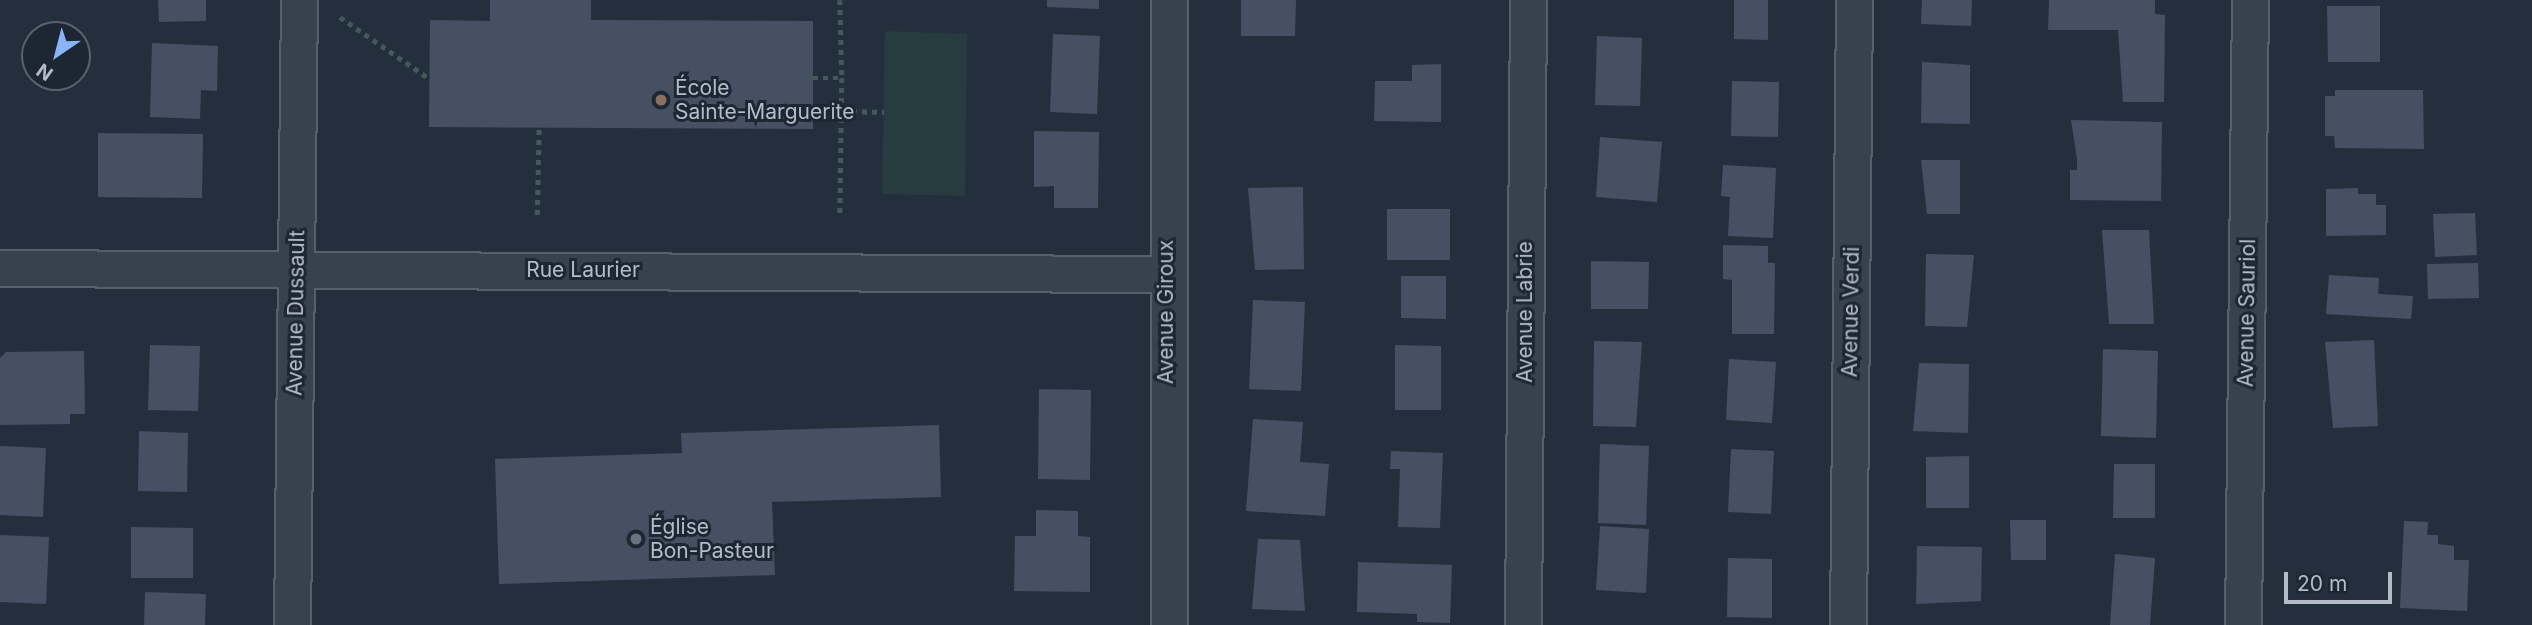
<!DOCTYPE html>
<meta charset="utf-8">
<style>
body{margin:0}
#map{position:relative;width:2532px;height:625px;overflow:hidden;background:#242f3e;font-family:Inter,sans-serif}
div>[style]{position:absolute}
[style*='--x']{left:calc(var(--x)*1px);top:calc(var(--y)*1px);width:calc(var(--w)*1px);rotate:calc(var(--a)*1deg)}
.green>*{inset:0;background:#263c3f}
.building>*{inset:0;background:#455162}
.path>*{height:4.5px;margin-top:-2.25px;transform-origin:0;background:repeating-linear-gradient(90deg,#44595c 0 5px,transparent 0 10px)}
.roads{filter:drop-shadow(2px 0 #565f6c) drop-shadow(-2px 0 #565f6c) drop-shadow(0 2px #565f6c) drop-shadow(0 -2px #565f6c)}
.street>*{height:35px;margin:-17.5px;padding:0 17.5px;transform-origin:17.5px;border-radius:17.5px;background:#38414e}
.dots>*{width:19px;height:19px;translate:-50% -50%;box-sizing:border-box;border:4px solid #1d2633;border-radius:50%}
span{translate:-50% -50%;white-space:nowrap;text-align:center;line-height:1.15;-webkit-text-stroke:6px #1d2633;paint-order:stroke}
.poi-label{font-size:21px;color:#b4bcc9}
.left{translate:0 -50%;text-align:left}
.street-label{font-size:21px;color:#b4bcc9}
.north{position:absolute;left:21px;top:21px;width:70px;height:70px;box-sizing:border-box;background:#1d2633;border:2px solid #59626f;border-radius:50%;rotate:215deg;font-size:19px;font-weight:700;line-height:28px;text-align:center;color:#b4bcc9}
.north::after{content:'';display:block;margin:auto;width:24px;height:32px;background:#8ab4f8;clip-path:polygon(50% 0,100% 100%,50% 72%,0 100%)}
.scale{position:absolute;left:2284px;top:572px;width:108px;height:32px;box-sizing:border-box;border:4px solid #b4bcc9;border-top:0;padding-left:9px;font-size:21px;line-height:24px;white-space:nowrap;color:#b4bcc9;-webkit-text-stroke:5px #1d2633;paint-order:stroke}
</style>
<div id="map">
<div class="green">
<i style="clip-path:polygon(885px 31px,967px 34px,965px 196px,882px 194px)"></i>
</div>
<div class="building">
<i style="clip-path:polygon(158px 0,206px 0,206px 21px,159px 22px)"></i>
<i style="clip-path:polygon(490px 0,591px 0,591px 20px,813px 21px,813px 129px,429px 127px,430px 20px,490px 21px)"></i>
<i style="clip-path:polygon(1047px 0,1099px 0,1099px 9px,1047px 7px)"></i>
<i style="clip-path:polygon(1241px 0,1296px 0,1295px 36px,1241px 36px)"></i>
<i style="clip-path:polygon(1734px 0,1768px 0,1768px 40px,1734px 39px)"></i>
<i style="clip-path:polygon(1922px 0,1972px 0,1971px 26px,1921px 24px)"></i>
<i style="clip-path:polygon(2049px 0,2155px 0,2155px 14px,2165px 15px,2164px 102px,2123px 102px,2118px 30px,2048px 30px)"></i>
<i style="clip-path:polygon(2327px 6px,2380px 6px,2380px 62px,2328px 62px)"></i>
<i style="clip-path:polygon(1053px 34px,1100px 36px,1097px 114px,1050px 112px)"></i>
<i style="clip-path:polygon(1597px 36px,1642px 38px,1640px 106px,1595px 105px)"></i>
<i style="clip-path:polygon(152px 43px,218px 46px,217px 91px,201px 90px,200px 119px,150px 117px)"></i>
<i style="clip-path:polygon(1922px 62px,1970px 65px,1970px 124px,1921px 123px)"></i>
<i style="clip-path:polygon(1441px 64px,1441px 122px,1374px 121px,1375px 81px,1412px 81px,1412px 65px)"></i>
<i style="clip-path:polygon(1732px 81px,1779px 82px,1778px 137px,1731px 136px)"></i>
<i style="clip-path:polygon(2335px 90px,2423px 90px,2424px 149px,2335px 148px,2334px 136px,2325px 136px,2325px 96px,2335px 96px)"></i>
<i style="clip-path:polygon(2071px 120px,2162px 122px,2161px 201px,2070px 200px,2070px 170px,2077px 170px,2077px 159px)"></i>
<i style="clip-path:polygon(1034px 131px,1099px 132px,1098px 208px,1054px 208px,1054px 186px,1034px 187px)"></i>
<i style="clip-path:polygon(98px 133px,203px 134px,202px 198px,98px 197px)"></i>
<i style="clip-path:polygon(1600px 137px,1662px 142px,1657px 202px,1596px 197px)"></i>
<i style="clip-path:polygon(1921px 160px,1960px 160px,1960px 214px,1927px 214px)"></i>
<i style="clip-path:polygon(1723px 165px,1776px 168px,1773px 238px,1728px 236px,1730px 197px,1721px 196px)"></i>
<i style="clip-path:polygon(1303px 187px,1304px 269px,1255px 270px,1248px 188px)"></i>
<i style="clip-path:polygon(2358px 188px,2358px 194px,2376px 194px,2376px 205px,2386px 205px,2386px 235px,2326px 236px,2326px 189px)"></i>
<i style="clip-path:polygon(1387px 209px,1450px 209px,1450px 260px,1387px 260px)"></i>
<i style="clip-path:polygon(2475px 213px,2477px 255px,2435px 257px,2433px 214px)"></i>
<i style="clip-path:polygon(2102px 230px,2149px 230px,2154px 324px,2109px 324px)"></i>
<i style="clip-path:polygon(1723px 245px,1768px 246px,1768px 263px,1775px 263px,1774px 334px,1732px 334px,1732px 280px,1723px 279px)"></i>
<i style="clip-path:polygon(1926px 254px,1974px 255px,1967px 327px,1925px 326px)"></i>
<i style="clip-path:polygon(1591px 261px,1649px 262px,1648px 309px,1591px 309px)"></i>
<i style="clip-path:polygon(2478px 263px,2479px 298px,2428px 299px,2427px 264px)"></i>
<i style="clip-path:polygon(2329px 275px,2379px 278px,2378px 294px,2413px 296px,2411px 319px,2326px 314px)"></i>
<i style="clip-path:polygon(1401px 276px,1446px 276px,1446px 319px,1401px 318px)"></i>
<i style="clip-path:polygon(1253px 300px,1305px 302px,1301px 391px,1249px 389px)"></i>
<i style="clip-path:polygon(2374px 340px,2378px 426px,2333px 428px,2325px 342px)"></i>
<i style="clip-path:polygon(1594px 341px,1642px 342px,1636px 427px,1593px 426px)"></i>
<i style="clip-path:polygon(150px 345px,200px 346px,198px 411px,148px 410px)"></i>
<i style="clip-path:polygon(1395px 345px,1441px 346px,1441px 410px,1395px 410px)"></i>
<i style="clip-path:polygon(2103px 349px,2158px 351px,2156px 438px,2101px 436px)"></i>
<i style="clip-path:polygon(84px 351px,85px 414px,70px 414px,70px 424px,0 425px,0 358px,6px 352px)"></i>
<i style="clip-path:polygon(1729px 359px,1776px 362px,1772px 423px,1726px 420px)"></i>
<i style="clip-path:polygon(1919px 363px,1969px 364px,1968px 433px,1913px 431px)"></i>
<i style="clip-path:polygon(1039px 389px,1091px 390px,1090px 480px,1038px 479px)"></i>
<i style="clip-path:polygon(1253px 419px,1303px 422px,1300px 462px,1329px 464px,1325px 516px,1246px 511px)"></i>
<i style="clip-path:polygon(939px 425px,941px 497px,772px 502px,775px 575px,499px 584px,495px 459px,682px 453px,681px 433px)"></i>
<i style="clip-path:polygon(139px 431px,188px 433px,187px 492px,138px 491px)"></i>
<i style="clip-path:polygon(1600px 444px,1649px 446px,1646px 525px,1598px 523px)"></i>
<i style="clip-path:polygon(0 446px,46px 448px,43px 517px,0 515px)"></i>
<i style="clip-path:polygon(1731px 449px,1774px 451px,1771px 514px,1728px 512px)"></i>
<i style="clip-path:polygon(1391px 451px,1443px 453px,1440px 528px,1398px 527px,1400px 469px,1390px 469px)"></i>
<i style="clip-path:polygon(1969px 456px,1969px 508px,1926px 508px,1926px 457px)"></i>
<i style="clip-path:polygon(2114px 464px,2155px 464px,2155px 518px,2113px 518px)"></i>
<i style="clip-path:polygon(1036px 510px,1078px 511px,1078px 536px,1090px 537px,1090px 592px,1014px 591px,1015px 536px,1036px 536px)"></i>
<i style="clip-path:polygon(2010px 520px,2046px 520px,2046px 560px,2011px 560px)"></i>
<i style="clip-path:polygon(2404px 521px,2428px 522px,2427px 535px,2438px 535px,2438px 544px,2454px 546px,2454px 560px,2469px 560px,2467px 611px,2400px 608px)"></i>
<i style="clip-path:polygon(1600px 526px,1649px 529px,1646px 593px,1596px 590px)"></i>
<i style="clip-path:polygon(131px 527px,193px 528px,193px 578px,131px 578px)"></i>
<i style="clip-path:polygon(0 535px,49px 537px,46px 604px,0 602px)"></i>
<i style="clip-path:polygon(1258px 539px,1300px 540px,1305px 611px,1252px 609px)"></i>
<i style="clip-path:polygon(1917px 546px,1982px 547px,1981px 601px,1916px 604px)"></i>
<i style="clip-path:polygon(2115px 554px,2155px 558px,2150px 625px,2110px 625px)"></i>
<i style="clip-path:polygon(1728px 558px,1772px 559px,1772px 618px,1727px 617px)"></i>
<i style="clip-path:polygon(1358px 562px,1452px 565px,1450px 623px,1417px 622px,1417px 614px,1357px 612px)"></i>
<i style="clip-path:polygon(145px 592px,206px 594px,205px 625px,144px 625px)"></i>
</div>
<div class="path">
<i style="--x:840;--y:0;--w:78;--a:88.5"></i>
<i style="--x:340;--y:17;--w:109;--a:34.6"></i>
<i style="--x:813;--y:78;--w:29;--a:0"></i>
<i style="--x:842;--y:78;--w:140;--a:90.8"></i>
<i style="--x:842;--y:111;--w:42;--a:1.4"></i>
<i style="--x:537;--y:215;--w:87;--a:-88.7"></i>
</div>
<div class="roads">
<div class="street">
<i style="--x:0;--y:268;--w:1165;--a:0.3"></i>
<i style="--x:292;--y:625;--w:625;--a:-89.36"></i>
<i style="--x:1169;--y:625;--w:625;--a:-90"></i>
<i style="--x:1523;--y:625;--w:625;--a:-89.54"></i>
<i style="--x:1848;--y:625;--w:625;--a:-89.45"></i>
<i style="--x:2243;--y:625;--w:625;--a:-89.36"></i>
</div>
</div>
<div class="dots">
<i style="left:661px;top:100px;background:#8d6e63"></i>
<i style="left:636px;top:539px;background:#6b7280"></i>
</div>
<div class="poi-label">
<span class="left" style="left:675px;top:100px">École<br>Sainte-Marguerite</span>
<span class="left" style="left:650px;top:539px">Église<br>Bon-Pasteur</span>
</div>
<div class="street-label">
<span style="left:583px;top:270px">Rue Laurier</span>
<span style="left:1166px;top:312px;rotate:-90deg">Avenue Giroux</span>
<span style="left:1525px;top:312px;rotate:-90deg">Avenue Labrie</span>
<span style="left:1851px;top:312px;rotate:-89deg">Avenue Verdi</span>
<span style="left:296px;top:313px;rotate:-89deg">Avenue Dussault</span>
<span style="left:2247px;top:313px;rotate:-89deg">Avenue Sauriol</span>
</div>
<div class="north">N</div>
<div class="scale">20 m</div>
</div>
